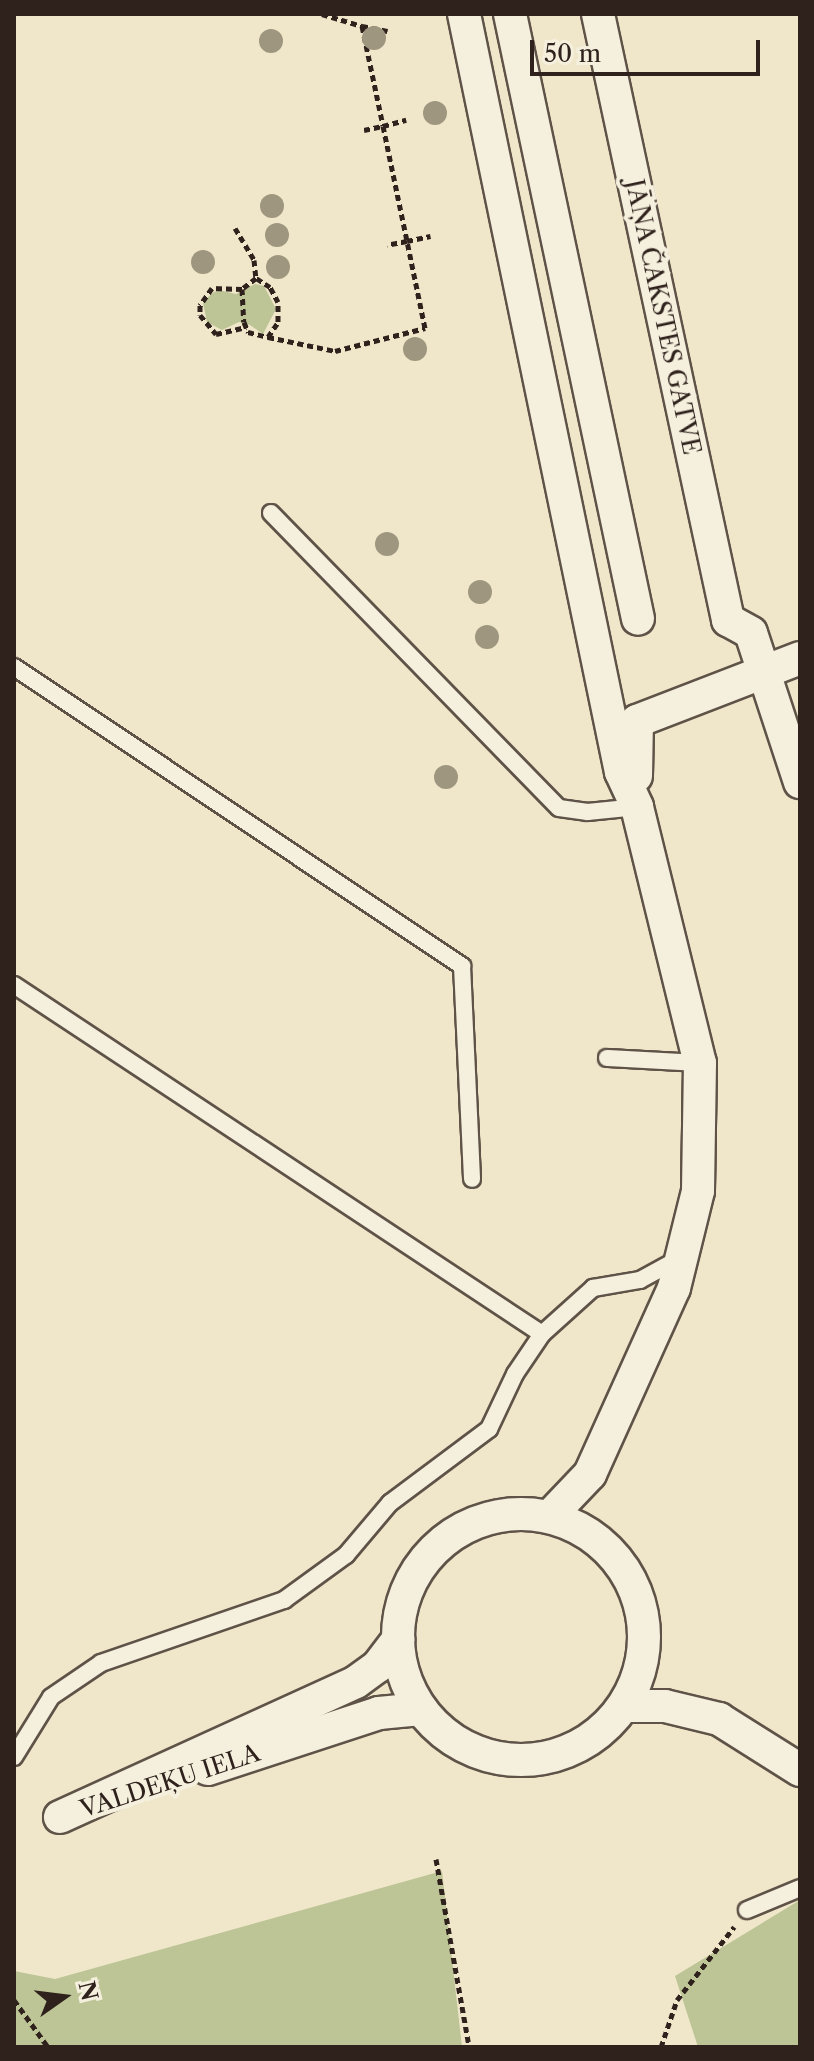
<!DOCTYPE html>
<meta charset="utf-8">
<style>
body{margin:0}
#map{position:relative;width:814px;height:2061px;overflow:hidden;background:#f0e7cb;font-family:"Libre Caslon Text",serif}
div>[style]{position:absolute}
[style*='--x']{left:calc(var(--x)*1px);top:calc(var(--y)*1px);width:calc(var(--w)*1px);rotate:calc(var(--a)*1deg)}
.green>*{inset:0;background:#bdc495}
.path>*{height:5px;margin-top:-2.5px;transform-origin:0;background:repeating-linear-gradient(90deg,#2f221d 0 6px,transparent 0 10px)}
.roads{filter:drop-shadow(2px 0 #5f5348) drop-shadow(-2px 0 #5f5348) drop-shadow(0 2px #5f5348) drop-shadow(0 -2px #5f5348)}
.lane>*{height:16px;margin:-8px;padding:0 8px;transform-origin:8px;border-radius:8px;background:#f5efdd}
.street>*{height:32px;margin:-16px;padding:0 16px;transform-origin:16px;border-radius:16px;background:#f5efdd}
.street>.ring{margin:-16px;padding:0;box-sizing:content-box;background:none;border:32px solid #f5efdd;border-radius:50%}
.trees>*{width:24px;height:24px;margin:-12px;border-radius:50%;background:#9e967f}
span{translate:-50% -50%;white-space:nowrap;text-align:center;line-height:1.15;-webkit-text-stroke:8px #f5efdd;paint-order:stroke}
.street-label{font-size:24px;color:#2f221d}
.frame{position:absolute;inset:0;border:16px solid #2f221d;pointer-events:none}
.north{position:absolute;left:24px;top:1957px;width:80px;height:80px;-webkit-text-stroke:6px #f5efdd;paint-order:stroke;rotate:76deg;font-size:22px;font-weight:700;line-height:32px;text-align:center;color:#2f221d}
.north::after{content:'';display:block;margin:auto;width:28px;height:36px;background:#2f221d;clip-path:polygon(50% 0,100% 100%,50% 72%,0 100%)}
.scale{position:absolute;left:530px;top:40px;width:230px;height:36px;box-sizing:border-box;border:4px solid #2f221d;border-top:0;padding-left:10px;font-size:24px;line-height:28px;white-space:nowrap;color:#2f221d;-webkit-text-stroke:6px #f5efdd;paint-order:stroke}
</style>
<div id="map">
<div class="green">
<i style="clip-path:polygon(255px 284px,264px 286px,276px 309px,263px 334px,250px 325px,239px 322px,222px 330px,207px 322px,203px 303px,211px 294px,218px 290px,236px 294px)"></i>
<i style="clip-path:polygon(442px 1871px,462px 2047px,14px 2047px,14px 1971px,55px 1979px)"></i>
<i style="clip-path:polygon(800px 1900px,800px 2047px,698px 2047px,675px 1976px)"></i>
</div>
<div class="path">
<i style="--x:322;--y:14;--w:42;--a:16.7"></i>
<i style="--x:362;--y:26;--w:102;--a:78.1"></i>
<i style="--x:383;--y:126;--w:24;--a:-15"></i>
<i style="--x:362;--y:26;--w:26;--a:11"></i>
<i style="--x:364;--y:130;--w:19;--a:-12"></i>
<i style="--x:383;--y:126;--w:117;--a:78.2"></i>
<i style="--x:407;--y:241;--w:24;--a:-12"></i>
<i style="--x:235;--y:228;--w:37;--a:59"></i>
<i style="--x:254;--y:260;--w:18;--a:84"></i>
<i style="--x:256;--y:278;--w:18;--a:142"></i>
<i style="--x:242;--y:289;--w:33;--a:87"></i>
<i style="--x:244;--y:322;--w:11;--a:68"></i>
<i style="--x:248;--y:332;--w:21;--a:14"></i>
<i style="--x:268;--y:337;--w:18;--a:-56"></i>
<i style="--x:278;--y:322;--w:20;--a:-90"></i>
<i style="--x:278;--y:302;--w:17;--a:-118"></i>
<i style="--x:270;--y:287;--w:17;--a:-147"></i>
<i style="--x:242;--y:289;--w:30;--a:-178"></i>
<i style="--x:212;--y:288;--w:21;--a:125"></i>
<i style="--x:200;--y:305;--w:10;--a:90"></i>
<i style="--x:200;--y:315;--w:25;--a:50"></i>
<i style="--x:216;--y:334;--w:31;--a:-13"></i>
<i style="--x:268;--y:337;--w:68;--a:11.8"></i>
<i style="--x:335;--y:351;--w:93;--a:-14.3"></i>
<i style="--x:425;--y:328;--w:89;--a:-101.7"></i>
<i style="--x:407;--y:241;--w:20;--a:169"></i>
<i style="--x:436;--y:1859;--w:191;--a:80"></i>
<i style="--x:14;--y:2000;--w:58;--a:54.1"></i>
<i style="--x:661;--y:2047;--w:50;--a:-71.2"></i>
<i style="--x:677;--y:2000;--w:93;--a:-52"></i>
</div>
<div class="roads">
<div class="lane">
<i style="--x:271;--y:513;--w:412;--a:45.7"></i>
<i style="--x:559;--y:808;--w:29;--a:8"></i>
<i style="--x:588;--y:812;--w:49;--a:-5.8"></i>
<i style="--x:14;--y:667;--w:539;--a:33.72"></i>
<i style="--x:462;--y:966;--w:213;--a:87.3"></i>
<i style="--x:14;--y:985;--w:633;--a:33.46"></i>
<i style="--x:607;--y:1058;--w:93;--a:3.1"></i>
<i style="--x:14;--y:1757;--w:70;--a:-58.3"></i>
<i style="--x:51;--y:1697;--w:60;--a:-34.2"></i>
<i style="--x:101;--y:1663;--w:194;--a:-19"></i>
<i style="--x:284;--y:1600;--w:77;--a:-36"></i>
<i style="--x:346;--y:1555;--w:68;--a:-49.8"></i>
<i style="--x:390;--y:1503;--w:124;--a:-36.8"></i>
<i style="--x:489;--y:1429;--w:61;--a:-64.7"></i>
<i style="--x:515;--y:1374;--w:48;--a:-56"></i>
<i style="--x:542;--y:1334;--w:69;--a:-42"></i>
<i style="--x:593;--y:1288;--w:48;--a:-9.7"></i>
<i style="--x:640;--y:1280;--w:48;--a:-28.7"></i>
<i style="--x:747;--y:1910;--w:57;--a:-22.5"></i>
</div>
<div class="street">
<i style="--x:464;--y:14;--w:774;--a:78.3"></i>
<i style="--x:621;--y:772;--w:38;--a:65"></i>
<i style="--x:637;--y:807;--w:264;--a:76.2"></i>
<i style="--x:700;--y:1063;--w:128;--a:90.9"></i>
<i style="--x:698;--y:1191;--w:100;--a:103.9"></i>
<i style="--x:674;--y:1288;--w:204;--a:114.3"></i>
<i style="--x:590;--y:1474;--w:58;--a:133.6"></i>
<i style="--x:510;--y:14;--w:618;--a:78.05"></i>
<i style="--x:598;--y:14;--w:620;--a:77.89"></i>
<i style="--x:728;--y:620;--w:26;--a:29"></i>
<i style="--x:751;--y:633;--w:157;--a:71.8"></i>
<i style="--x:636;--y:776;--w:55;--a:-89"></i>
<i style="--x:637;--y:721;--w:175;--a:-21.1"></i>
<i class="ring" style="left:398px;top:1514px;width:214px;height:214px"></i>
<i style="--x:624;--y:1706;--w:41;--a:0"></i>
<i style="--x:665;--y:1706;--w:56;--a:13.5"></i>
<i style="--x:719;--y:1719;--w:96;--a:32.2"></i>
<i style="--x:208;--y:1769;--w:180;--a:-18.1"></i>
<i style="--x:379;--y:1713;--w:42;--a:-5.4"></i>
<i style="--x:60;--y:1817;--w:325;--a:-24.5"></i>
<i style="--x:356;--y:1682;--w:27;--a:-36"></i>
<i style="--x:378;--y:1666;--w:34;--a:-53"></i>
</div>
</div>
<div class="trees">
<i style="left:374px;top:38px"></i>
<i style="left:271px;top:41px"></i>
<i style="left:435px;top:113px"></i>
<i style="left:272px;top:206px"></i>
<i style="left:277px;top:235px"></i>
<i style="left:203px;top:262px"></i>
<i style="left:278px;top:267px"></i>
<i style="left:415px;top:349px"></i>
<i style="left:387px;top:544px"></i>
<i style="left:480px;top:592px"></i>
<i style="left:487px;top:637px"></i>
<i style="left:446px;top:777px"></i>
</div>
<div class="street-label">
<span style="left:663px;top:317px;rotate:78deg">JĀŅA ČAKSTES GATVE</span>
<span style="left:170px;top:1781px;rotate:-18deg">VALDEĶU IELA</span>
</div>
<div class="frame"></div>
<div class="north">N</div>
<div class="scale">50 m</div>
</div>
